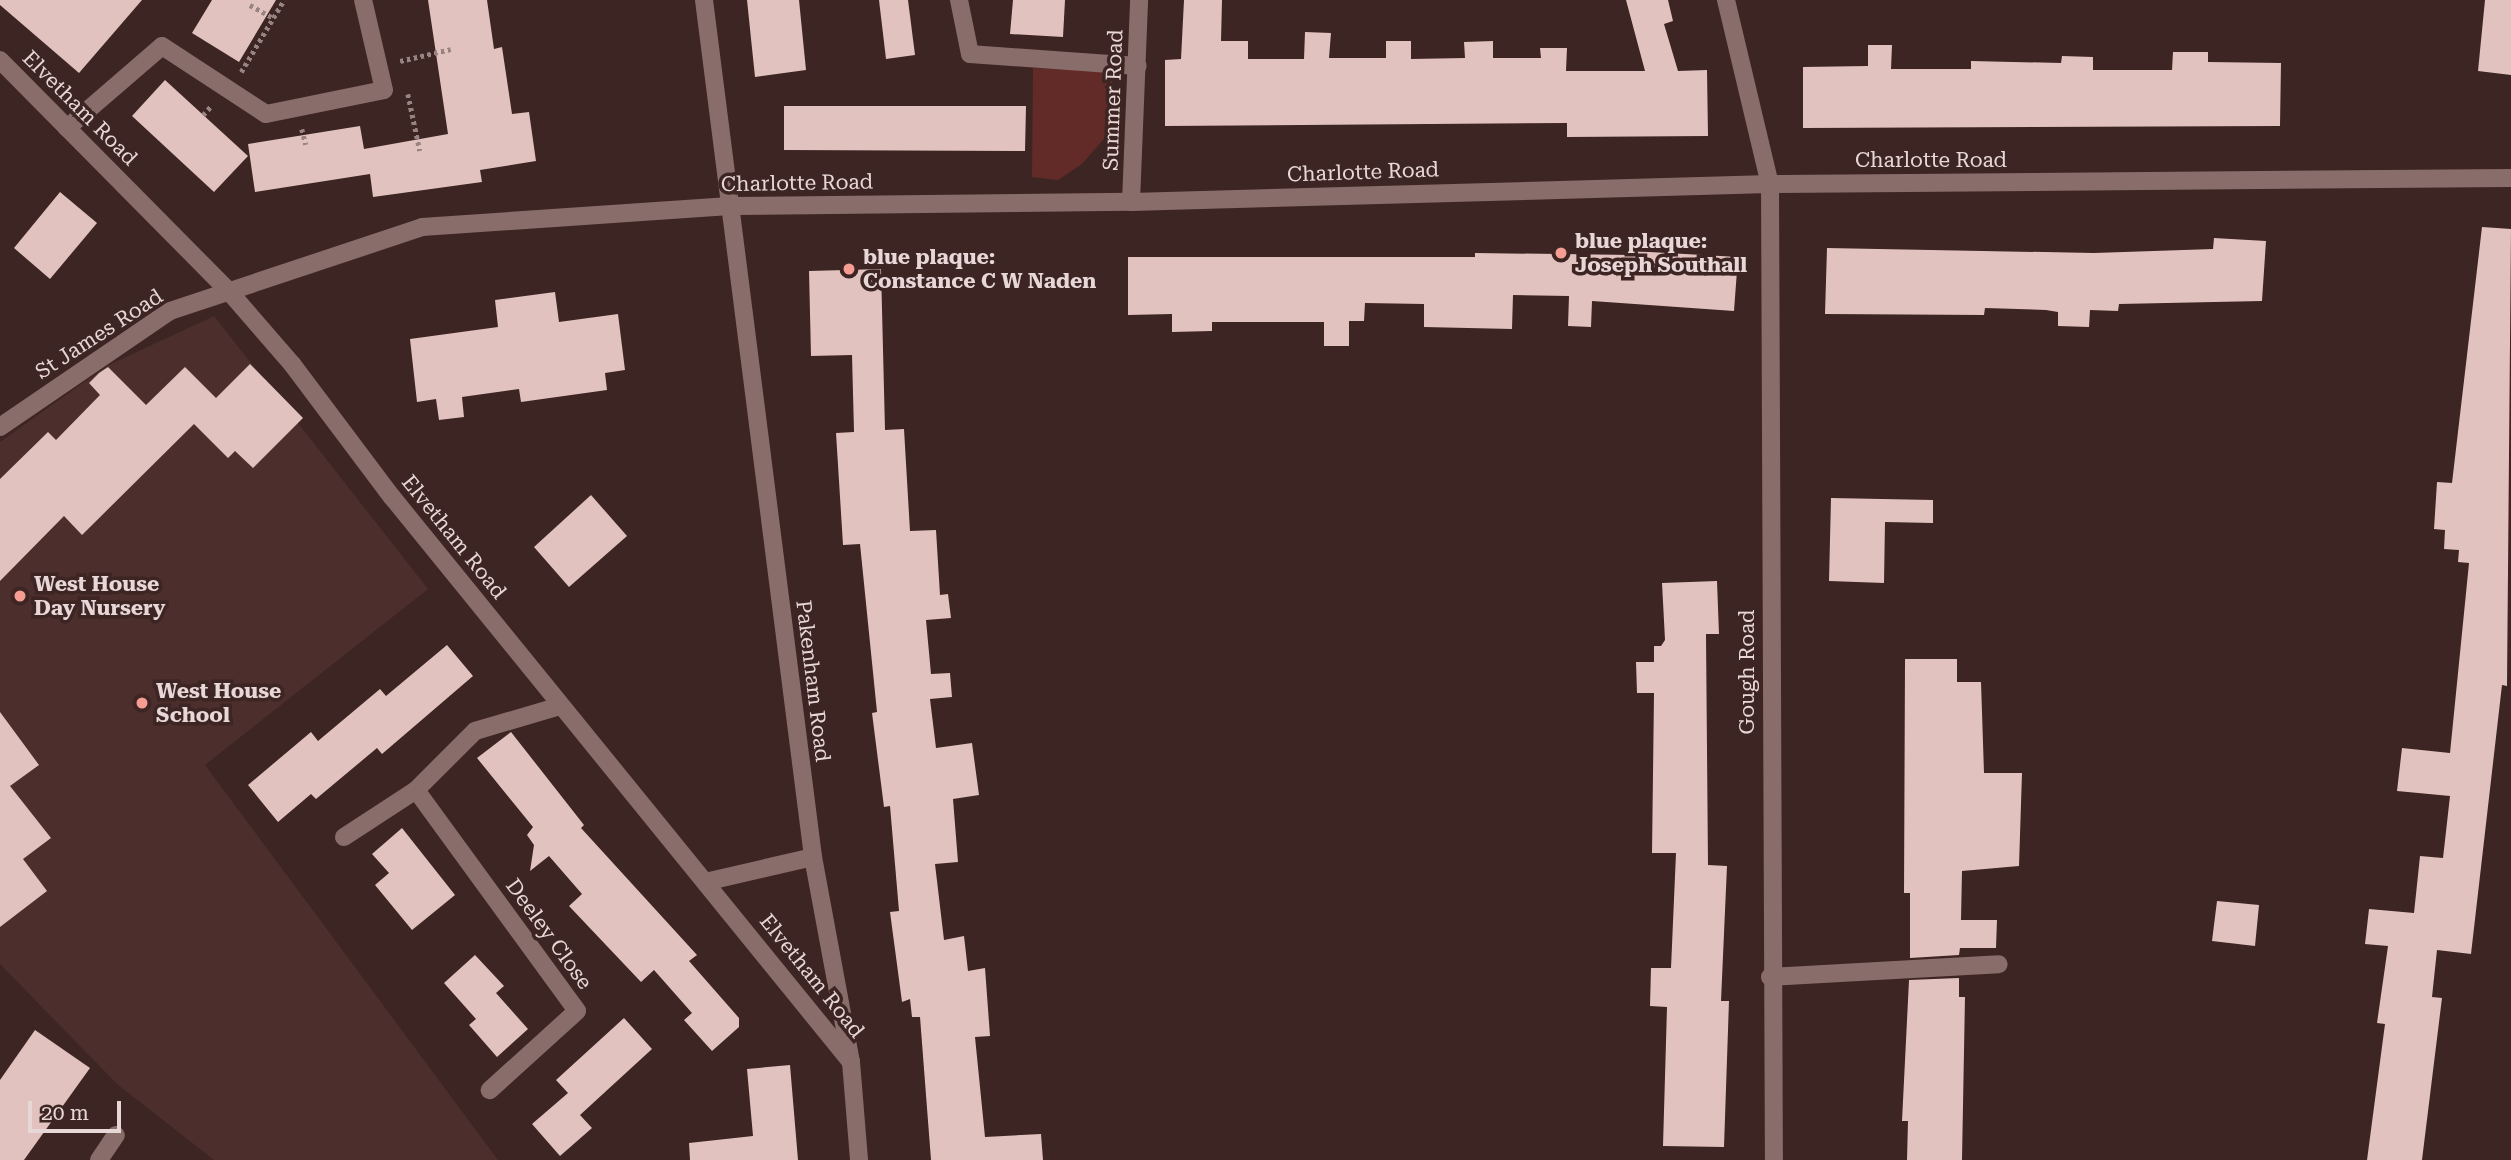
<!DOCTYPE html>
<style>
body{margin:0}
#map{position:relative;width:2511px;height:1160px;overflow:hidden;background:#3c2523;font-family:"Roboto Serif",serif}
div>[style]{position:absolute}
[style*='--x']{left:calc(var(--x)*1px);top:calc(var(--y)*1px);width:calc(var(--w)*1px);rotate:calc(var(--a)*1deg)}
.built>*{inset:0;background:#4c2f2c}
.green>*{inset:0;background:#622b28}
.building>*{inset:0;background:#e1c2be}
.path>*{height:4.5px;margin-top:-2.25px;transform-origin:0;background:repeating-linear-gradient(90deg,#968382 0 3.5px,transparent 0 7px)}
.minor>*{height:18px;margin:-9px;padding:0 9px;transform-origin:9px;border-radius:9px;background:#896d6a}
.dots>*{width:19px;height:19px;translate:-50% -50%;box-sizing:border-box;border:4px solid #3c2523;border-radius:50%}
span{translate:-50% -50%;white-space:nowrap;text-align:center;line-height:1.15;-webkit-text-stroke:7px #3c2523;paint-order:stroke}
.street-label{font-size:21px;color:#e7d7d6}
.poi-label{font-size:21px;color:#e7d7d6;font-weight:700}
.left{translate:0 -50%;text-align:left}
.scale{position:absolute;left:28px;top:1101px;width:93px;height:32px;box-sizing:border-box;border:4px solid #e7d7d6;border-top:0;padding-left:9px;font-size:21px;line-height:24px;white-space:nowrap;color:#e7d7d6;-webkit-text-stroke:5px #3c2523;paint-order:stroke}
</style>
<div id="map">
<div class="built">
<i style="clip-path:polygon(214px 316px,428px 589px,205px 765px,498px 1160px,214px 1160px,117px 1084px,0 964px,0 442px,107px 366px)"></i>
</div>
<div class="green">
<i style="clip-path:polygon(1033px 68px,1113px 72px,1109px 133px,1082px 164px,1058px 180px,1032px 177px)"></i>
</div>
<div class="building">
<i style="clip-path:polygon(0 0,142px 0,79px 73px,0 5px)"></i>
<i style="clip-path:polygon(212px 0,276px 0,239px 62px,192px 33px)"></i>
<i style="clip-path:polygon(428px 0,487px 0,494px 49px,502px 47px,512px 114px,529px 112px,536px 161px,480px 170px,482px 182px,373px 197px,370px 174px,255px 192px,248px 144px,360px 126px,364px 149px,448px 134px)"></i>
<i style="clip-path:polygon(747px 0,799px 0,806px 70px,755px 77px)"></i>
<i style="clip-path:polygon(879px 0,908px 0,915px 55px,886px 59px)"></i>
<i style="clip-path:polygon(1013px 0,1065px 0,1063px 37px,1010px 34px)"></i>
<i style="clip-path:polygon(1184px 0,1222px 0,1221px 41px,1248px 41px,1248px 59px,1304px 59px,1305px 32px,1331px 33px,1329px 58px,1386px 58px,1386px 41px,1411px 41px,1411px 59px,1465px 58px,1464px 42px,1493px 41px,1493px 58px,1541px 58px,1540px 48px,1567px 48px,1566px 71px,1645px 71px,1626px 0,1668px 0,1673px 21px,1664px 24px,1678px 71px,1707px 70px,1708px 136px,1567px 137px,1567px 123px,1165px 126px,1165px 60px,1181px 59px)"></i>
<i style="clip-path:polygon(2485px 0,2511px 0,2511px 75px,2478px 71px)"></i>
<i style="clip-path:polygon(1868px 45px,1892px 45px,1891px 69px,1971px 69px,1971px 61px,2061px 63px,2062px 56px,2093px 57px,2093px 70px,2172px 70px,2173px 52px,2208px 52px,2208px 62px,2281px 63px,2280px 126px,1803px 128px,1803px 67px,1868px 66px)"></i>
<i style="clip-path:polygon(165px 80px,248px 156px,214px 192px,132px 116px)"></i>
<i style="clip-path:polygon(784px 106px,1026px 106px,1025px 151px,784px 150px)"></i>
<i style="clip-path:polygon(60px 192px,97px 223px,50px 279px,14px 248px)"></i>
<i style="clip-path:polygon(2482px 227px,2511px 229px,2507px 686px,2502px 685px,2471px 954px,2437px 950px,2432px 997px,2442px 998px,2422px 1160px,2367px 1160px,2385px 1024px,2377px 1023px,2388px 946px,2365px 944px,2369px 909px,2414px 913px,2420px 856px,2443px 858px,2450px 796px,2397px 791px,2402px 748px,2450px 753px,2469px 563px,2458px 562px,2459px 550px,2444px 549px,2445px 530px,2434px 529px,2437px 482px,2452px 483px)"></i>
<i style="clip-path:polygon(2214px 238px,2266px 241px,2262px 301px,2119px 304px,2118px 311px,2090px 310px,2089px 327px,2058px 326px,2058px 312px,2046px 310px,1985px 308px,1984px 315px,1825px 314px,1827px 248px,2094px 253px,2213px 249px)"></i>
<i style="clip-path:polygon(1632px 251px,1738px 257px,1734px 311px,1592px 301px,1591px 327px,1568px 326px,1569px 296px,1513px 295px,1512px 329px,1424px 327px,1424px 304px,1365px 303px,1364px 321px,1349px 321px,1349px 346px,1324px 346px,1324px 322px,1212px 322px,1212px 331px,1172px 332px,1172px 314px,1128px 315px,1128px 257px,1475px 257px,1475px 253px,1632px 255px)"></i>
<i style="clip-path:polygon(881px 269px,885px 430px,904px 429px,910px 531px,936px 530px,940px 595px,948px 594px,951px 618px,926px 620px,931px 674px,950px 673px,952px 697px,930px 699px,936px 748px,972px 743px,979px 795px,953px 799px,958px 862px,935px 864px,944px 940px,964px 936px,968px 971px,985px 968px,990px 1036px,975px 1037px,985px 1137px,1041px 1134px,1043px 1160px,931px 1160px,920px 1017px,912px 1017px,910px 999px,902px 1002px,890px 912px,899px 911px,890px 806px,884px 807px,872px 713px,877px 712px,860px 544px,843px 545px,836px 433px,854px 432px,852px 355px,811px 356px,809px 271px)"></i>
<i style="clip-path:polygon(555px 292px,559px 322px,618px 314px,625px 370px,605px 373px,607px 390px,521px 402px,519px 389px,462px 397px,464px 417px,439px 420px,436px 399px,417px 402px,410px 339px,498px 327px,495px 300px)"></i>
<i style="clip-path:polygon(250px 364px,303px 418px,253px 468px,235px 451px,228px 458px,194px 424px,82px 535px,64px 516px,0 581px,0 479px,48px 432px,56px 440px,100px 395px,89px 383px,99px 373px,108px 367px,146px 405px,185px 367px,216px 398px)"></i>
<i style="clip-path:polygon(591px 495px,627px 536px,569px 587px,534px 547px)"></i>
<i style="clip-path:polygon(1831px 498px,1933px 500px,1933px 523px,1885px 522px,1884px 583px,1829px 581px)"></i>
<i style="clip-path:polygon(1717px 581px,1719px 634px,1706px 634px,1708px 865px,1727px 866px,1721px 1001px,1729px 1001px,1724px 1147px,1663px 1146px,1667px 1007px,1650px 1006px,1651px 968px,1671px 968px,1676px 853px,1652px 853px,1654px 693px,1637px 693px,1636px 662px,1654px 662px,1654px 646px,1661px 646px,1665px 640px,1662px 583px)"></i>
<i style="clip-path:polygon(447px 645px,473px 676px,382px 754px,377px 748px,316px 799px,311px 794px,278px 822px,248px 785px,311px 732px,318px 741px,380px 689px,386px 696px)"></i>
<i style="clip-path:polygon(1905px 659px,1957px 659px,1957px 682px,1981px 682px,1984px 773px,2022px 773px,2019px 866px,1962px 871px,1961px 920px,1997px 920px,1996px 948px,1960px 948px,1959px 955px,1910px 958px,1910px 893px,1904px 893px)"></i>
<i style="clip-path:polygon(0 712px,39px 765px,10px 786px,51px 838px,23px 859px,47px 891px,0 927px)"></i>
<i style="clip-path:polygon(511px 732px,584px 825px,581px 828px,697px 955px,689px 961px,739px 1018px,739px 1027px,712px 1051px,684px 1020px,692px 1013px,654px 970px,641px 982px,569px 906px,582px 894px,549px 856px,530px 871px,534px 845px,527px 835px,533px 827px,477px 758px)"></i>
<i style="clip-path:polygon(402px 828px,455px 895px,412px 930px,375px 885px,389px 873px,372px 854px)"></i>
<i style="clip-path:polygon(2217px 901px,2259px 905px,2255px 946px,2212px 941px)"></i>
<i style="clip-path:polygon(475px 955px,504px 986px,496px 993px,528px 1029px,497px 1057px,469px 1025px,476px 1019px,444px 983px)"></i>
<i style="clip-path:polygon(1959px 978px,1959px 997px,1965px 997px,1962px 1160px,1907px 1160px,1908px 1121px,1902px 1121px,1909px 980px)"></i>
<i style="clip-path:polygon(624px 1018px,652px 1049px,580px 1115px,592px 1128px,560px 1156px,532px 1124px,568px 1093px,556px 1080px)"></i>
<i style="clip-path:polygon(35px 1030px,90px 1068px,24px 1160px,0 1160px,0 1080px)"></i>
<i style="clip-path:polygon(790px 1065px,798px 1160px,690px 1160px,689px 1143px,753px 1136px,747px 1069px)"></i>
</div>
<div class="path">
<i style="--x:250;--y:5;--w:26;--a:29"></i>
<i style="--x:400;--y:61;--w:52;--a:-13.2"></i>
<i style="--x:241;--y:72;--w:84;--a:-59.2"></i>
<i style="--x:408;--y:94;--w:58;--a:78.1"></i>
<i style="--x:203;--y:115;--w:13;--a:-48"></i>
<i style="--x:302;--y:129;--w:16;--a:76"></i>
</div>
<div class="minor">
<i style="--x:704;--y:0;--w:864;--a:82.75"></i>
<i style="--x:813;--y:857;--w:208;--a:79.5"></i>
<i style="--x:851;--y:1062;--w:98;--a:85.3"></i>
<i style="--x:959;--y:0;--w:55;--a:78.5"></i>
<i style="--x:970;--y:54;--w:168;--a:4.1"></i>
<i style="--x:1726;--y:0;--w:189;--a:76.6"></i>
<i style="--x:1770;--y:184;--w:976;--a:89.77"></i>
<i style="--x:0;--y:60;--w:322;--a:45.3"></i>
<i style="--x:227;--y:289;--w:99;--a:49.1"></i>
<i style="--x:292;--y:364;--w:166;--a:53.1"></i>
<i style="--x:392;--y:497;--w:728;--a:50.91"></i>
<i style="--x:67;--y:128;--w:125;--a:-40.8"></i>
<i style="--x:162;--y:46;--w:124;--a:33.2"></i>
<i style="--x:266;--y:114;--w:120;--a:-11.5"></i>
<i style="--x:384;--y:90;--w:92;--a:-103.1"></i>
<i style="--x:1131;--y:202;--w:202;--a:-87.7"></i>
<i style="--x:0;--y:427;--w:206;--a:-34.3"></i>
<i style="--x:170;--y:311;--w:266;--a:-18.4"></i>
<i style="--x:422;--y:227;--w:312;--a:-3.9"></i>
<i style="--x:733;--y:206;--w:398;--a:-0.6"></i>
<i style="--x:1131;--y:202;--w:639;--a:-1.61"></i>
<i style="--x:1770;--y:184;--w:741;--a:-0.46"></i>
<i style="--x:416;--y:790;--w:273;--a:53.9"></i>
<i style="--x:577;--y:1011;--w:118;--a:137.8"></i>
<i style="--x:344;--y:837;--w:86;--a:-33.1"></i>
<i style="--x:416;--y:790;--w:83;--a:-45"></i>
<i style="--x:475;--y:731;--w:89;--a:-16.4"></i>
<i style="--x:705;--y:882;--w:111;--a:-13"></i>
<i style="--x:1770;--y:977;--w:229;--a:-3.2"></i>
<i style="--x:99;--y:1160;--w:30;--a:-56"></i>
</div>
<div class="dots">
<i style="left:1561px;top:253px;background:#f59c93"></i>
<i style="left:849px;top:269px;background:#f59c93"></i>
<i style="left:20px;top:596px;background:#f59c93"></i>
<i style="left:142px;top:703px;background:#f59c93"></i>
</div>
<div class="street-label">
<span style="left:1113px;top:100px;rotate:-88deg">Summer Road</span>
<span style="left:80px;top:108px;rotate:45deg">Elvetham Road</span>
<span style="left:1931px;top:160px">Charlotte Road</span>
<span style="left:1363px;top:172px;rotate:-2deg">Charlotte Road</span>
<span style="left:797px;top:183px;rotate:-1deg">Charlotte Road</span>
<span style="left:99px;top:334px;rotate:-33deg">St James Road</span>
<span style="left:454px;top:537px;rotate:51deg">Elvetham Road</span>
<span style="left:1747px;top:672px;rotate:-90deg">Gough Road</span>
<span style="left:813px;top:681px;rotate:83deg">Pakenham Road</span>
<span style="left:549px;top:934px;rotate:54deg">Deeley Close</span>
<span style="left:812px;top:976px;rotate:51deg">Elvetham Road</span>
</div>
<div class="poi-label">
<span class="left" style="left:1575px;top:253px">blue plaque:<br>Joseph Southall</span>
<span class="left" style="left:863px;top:269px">blue plaque:<br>Constance C W Naden</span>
<span class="left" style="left:34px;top:596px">West House<br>Day Nursery</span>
<span class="left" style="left:156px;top:703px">West House<br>School</span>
</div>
<div class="scale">20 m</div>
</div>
